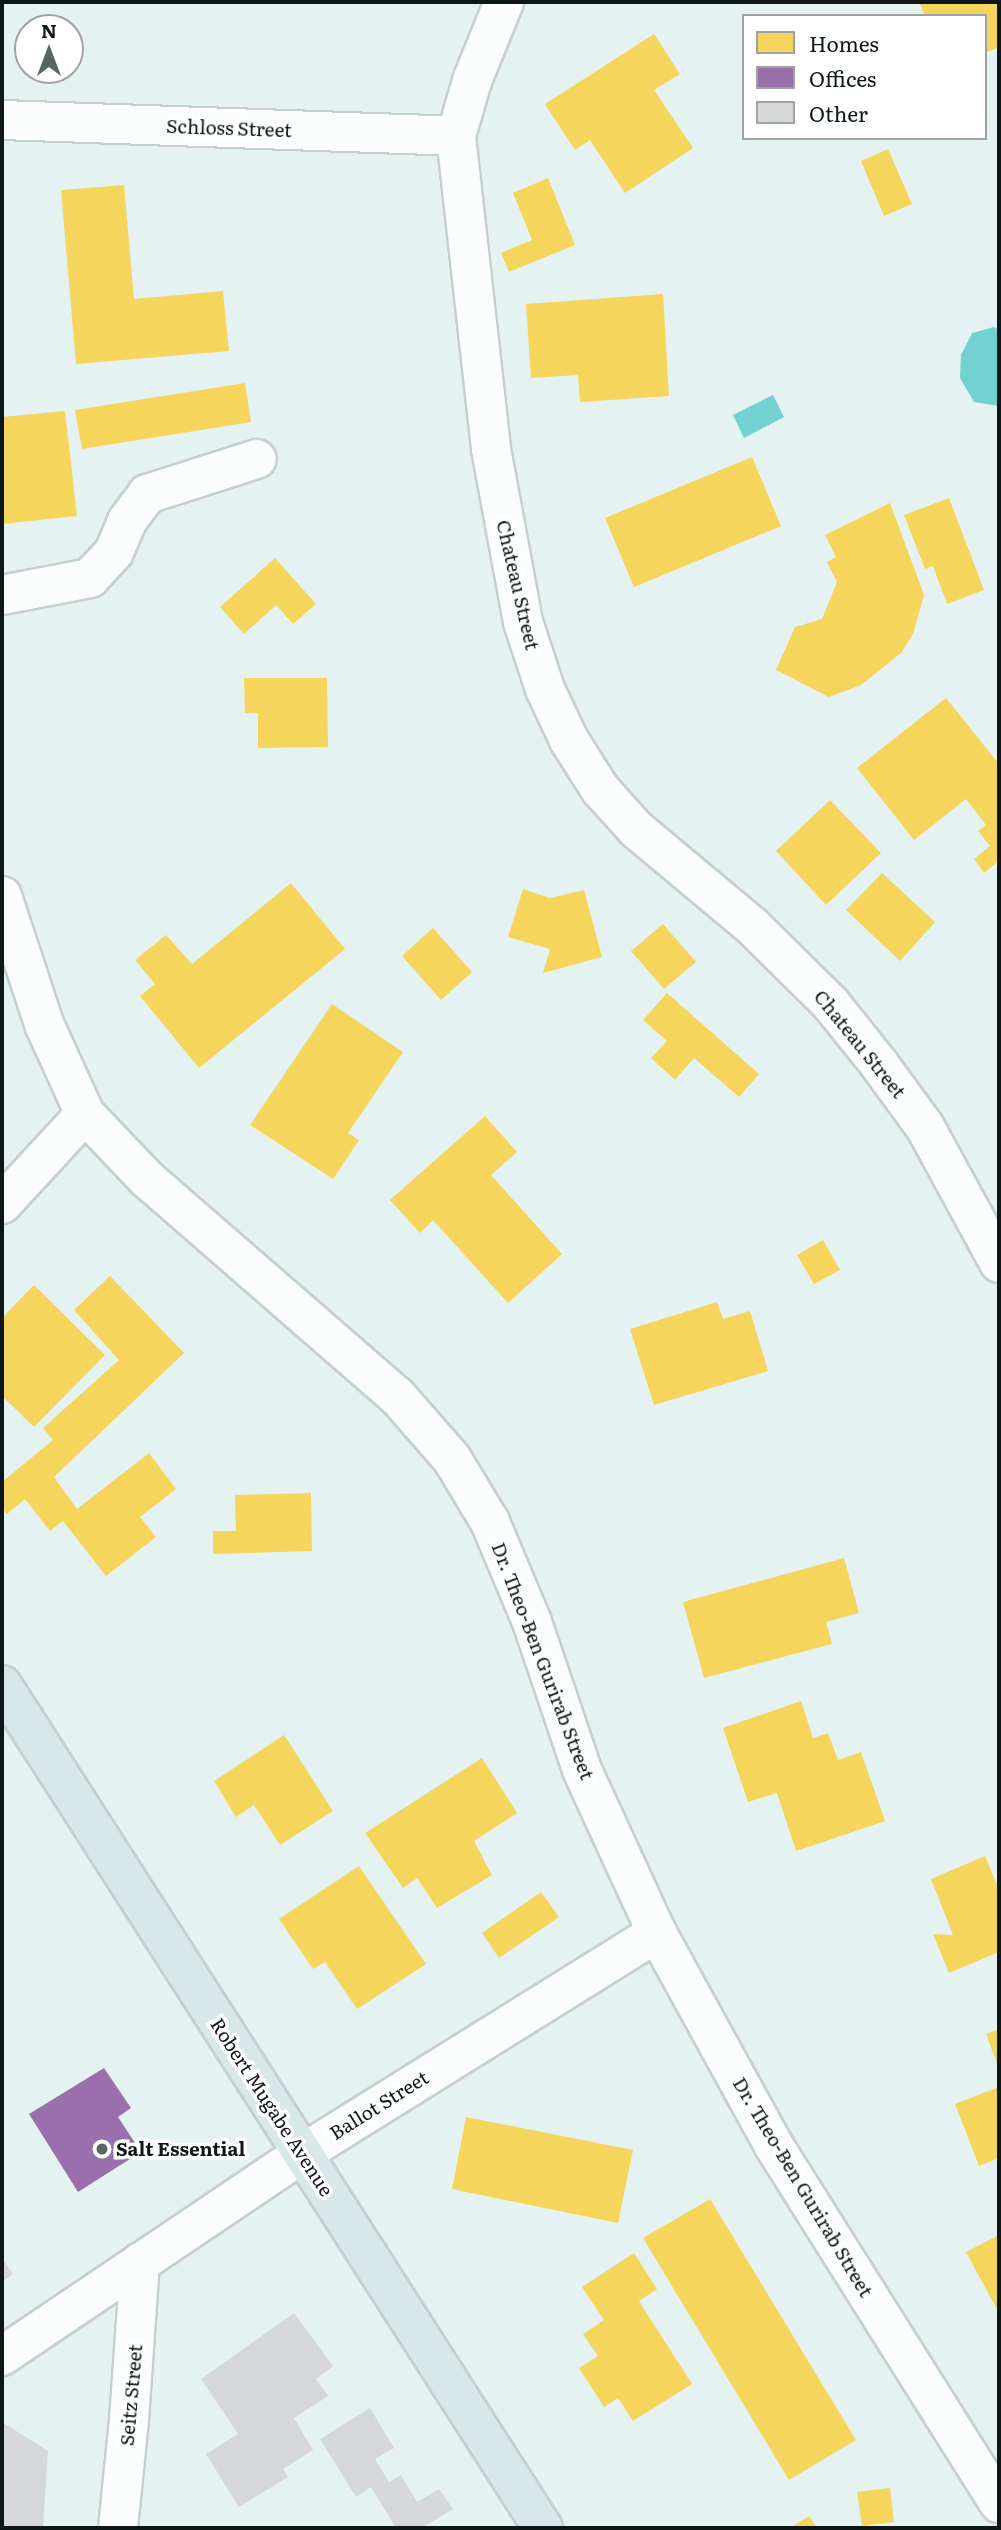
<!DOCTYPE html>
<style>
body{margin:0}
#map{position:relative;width:1001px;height:2530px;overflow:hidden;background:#e5f2f2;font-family:Literata,serif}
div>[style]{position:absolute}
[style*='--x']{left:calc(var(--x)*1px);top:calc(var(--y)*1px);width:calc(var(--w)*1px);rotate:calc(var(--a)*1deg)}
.water>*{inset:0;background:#72d2d2}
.homes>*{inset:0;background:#f6d55c}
.offices>*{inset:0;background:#9970ab}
.building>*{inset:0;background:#d5d7d8}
.roads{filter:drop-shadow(2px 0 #c5cfcf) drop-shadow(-2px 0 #c5cfcf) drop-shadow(0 2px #c5cfcf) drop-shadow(0 -2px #c5cfcf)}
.minor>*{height:38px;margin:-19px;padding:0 19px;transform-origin:19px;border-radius:19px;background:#fbfdfd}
.major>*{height:38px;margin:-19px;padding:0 19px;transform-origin:19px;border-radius:19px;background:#d8e7e7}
.dots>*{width:19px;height:19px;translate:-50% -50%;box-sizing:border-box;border:4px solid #fff;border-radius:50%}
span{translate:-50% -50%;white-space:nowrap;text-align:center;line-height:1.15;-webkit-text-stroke:7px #fff;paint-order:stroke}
.street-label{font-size:19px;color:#0e1717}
.poi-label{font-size:19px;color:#0e1717;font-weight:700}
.left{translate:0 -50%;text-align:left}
.frame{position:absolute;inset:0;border:4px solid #0e1717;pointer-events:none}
.legend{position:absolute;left:742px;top:14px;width:245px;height:126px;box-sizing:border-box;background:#fff;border:2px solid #9fa2a2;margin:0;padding:9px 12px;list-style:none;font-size:21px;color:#0e1717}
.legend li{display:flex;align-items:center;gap:14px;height:35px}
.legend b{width:35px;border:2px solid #9fa2a2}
.north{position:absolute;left:14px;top:14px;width:70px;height:70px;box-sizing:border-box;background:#fff;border:2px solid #9fa2a2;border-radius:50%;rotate:0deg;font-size:19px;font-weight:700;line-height:28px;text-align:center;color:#0e1717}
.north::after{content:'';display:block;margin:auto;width:24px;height:32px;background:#596464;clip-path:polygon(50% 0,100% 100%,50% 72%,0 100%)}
</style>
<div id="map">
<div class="water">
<i style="clip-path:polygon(994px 327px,999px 330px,999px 406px,974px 402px,960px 378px,961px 355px,972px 333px)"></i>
<i style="clip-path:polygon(773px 395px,784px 417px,744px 438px,733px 415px)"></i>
</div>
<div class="homes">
<i style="clip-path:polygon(919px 2px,999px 2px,999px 47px,985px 53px,985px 16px,925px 16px)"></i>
<i style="clip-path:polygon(654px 34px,680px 74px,654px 90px,693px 148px,625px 193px,590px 140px,575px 150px,545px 104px)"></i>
<i style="clip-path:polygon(888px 149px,912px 204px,884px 216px,861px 161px)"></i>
<i style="clip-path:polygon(548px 178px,575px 245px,509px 272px,501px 253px,532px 240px,513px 193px)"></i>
<i style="clip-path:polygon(124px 185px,134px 299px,223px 291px,229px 351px,76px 364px,61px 190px)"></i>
<i style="clip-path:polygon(663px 294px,669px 396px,580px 402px,578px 375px,531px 378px,526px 304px)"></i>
<i style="clip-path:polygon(245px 383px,251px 422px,82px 449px,75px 410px)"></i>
<i style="clip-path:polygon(65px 411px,77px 516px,2px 524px,2px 417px)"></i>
<i style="clip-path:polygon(752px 457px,781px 526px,634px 587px,605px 518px)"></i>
<i style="clip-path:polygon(949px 498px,984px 590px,947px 604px,933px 566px,925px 569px,904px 515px)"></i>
<i style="clip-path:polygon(890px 503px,924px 595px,913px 634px,901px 653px,861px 685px,829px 697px,776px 670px,795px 627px,822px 619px,837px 582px,827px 562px,836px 557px,825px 535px)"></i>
<i style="clip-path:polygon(275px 558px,316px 604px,293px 624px,276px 605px,244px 634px,220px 607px)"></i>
<i style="clip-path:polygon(244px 678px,327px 678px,328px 747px,258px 748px,258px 713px,245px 713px)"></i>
<i style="clip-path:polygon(946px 698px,999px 764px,999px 861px,984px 873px,974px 859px,990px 846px,978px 831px,986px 825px,966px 799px,914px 840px,857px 768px)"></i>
<i style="clip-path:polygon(830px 800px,881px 853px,826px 905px,776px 851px)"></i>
<i style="clip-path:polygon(882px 873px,935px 922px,900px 961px,846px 910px)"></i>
<i style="clip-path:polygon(291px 883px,345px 949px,199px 1068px,140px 996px,155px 984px,135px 960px,166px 935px,192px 964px)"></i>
<i style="clip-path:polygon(523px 889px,550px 898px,584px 890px,602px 957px,543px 973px,550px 949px,508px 937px)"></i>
<i style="clip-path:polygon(663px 924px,696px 962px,664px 989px,631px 951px)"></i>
<i style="clip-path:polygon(433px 928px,472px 972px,441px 1000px,402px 956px)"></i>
<i style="clip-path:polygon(667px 993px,759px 1074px,739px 1097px,694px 1058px,675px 1080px,651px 1058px,667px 1041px,643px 1020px)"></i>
<i style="clip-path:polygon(332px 1004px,403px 1052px,348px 1133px,359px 1140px,333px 1179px,250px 1125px)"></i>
<i style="clip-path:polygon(485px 1116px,517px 1152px,491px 1175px,562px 1254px,508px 1303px,433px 1220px,420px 1233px,390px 1200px)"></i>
<i style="clip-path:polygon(823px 1240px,840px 1270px,814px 1284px,797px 1255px)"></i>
<i style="clip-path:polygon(110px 1276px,184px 1353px,54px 1477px,77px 1509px,149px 1453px,176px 1489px,140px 1517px,156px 1537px,106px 1576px,63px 1521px,50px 1531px,25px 1499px,7px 1514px,2px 1508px,2px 1482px,53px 1440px,43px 1428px,119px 1360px,74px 1310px)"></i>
<i style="clip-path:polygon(34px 1285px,105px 1355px,34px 1427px,2px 1396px,2px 1318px)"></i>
<i style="clip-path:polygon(717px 1302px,723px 1319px,750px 1311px,768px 1371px,654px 1405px,630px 1329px)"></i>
<i style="clip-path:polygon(311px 1493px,312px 1551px,213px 1554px,213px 1531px,236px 1531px,235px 1495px)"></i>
<i style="clip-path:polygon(844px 1558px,859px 1613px,826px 1622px,832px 1644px,704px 1678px,683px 1602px)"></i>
<i style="clip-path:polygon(801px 1701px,813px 1738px,828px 1733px,838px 1760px,861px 1752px,885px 1821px,796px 1851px,777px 1793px,748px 1802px,723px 1728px)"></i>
<i style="clip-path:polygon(284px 1735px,333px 1811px,280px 1845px,254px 1805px,236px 1817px,214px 1781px)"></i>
<i style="clip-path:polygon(482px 1758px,517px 1813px,474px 1841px,492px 1875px,437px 1908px,417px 1878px,403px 1888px,365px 1833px)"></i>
<i style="clip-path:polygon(985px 1856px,999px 1890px,999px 1952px,949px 1973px,933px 1934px,953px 1935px,931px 1879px)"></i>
<i style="clip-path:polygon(359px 1866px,426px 1964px,357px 2009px,325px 1962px,313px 1969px,279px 1919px)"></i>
<i style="clip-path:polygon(541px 1892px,559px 1917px,499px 1958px,482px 1933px)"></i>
<i style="clip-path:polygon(999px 2029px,999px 2069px,986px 2034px)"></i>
<i style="clip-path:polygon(999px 2087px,999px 2158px,979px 2166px,955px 2104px)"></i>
<i style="clip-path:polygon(466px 2117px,633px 2150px,618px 2223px,452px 2189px)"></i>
<i style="clip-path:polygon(710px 2199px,856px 2440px,789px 2480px,643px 2238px)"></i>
<i style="clip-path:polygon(999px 2235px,999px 2313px,966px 2252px)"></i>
<i style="clip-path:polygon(634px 2253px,657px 2289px,639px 2301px,692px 2384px,633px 2421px,618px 2398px,604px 2407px,579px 2368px,598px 2356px,583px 2334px,604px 2320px,582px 2287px)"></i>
<i style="clip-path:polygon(890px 2488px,894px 2522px,862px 2526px,857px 2492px)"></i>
<i style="clip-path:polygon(809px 2516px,817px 2528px,790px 2528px)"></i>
</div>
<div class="offices">
<i style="clip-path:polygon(104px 2068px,131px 2108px,118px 2117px,141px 2152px,78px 2192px,29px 2114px)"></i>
</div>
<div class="building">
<i style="clip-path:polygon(2px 2258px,13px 2274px,2px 2282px)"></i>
<i style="clip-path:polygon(294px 2313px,333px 2366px,316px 2379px,328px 2396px,294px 2418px,313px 2450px,283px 2469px,288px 2477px,239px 2507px,206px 2454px,238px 2434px,201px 2379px)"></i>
<i style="clip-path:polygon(370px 2408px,394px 2448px,375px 2459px,389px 2482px,401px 2475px,417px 2502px,439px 2489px,453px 2509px,422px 2528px,396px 2528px,371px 2487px,356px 2497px,320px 2439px)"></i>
<i style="clip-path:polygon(2px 2422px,48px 2451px,43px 2528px,2px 2528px)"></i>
</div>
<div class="roads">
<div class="minor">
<i style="--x:504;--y:2;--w:85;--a:112.1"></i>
<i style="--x:472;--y:81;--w:57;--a:106.2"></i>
<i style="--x:456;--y:136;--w:315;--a:83.6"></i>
<i style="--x:491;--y:449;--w:176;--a:79.5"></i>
<i style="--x:523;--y:622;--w:71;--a:71.8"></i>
<i style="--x:545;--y:689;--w:56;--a:64.8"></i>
<i style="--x:569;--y:740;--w:58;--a:57.7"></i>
<i style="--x:600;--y:789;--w:54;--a:48"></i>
<i style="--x:636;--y:829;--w:150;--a:39.9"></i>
<i style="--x:751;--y:925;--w:112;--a:44.6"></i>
<i style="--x:831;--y:1004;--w:77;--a:51.3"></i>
<i style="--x:879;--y:1064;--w:78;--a:53.9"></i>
<i style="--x:925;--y:1127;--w:155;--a:61.4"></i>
<i style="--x:2;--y:120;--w:454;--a:2"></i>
<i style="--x:2;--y:595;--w:90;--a:-10.9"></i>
<i style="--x:90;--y:578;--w:35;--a:-47"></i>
<i style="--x:114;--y:552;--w:34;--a:-67"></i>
<i style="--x:127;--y:521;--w:34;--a:-53"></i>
<i style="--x:147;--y:494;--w:115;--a:-17.7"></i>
<i style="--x:2;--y:896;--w:135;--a:71.8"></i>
<i style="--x:44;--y:1024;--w:99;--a:65.5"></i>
<i style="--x:85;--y:1114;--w:90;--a:46.4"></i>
<i style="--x:147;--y:1179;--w:331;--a:41"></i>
<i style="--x:397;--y:1396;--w:84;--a:48.9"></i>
<i style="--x:452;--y:1459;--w:74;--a:58.9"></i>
<i style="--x:490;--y:1522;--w:108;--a:67.2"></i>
<i style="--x:532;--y:1622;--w:156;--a:71.3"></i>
<i style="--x:582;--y:1770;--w:179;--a:65.3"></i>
<i style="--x:657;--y:1933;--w:243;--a:61.2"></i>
<i style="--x:774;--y:2146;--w:422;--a:57.8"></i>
<i style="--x:2;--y:1204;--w:122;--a:-47.3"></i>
<i style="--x:2;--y:2356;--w:363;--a:-34"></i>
<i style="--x:303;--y:2153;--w:417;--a:-31.9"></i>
<i style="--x:118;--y:2528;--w:109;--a:-84.2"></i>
<i style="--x:129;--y:2420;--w:158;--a:-86"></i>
</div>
<div class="major">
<i style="--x:2;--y:1685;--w:1002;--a:57.31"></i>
</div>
</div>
<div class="dots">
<i style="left:102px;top:2149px;background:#596464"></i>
</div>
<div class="street-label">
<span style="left:229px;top:128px;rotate:2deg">Schloss Street</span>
<span style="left:518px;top:585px;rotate:77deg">Chateau Street</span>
<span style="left:860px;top:1044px;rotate:51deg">Chateau Street</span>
<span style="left:543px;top:1661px;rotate:69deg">Dr. Theo-Ben Gurirab Street</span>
<span style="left:379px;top:2105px;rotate:-32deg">Ballot Street</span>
<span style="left:272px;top:2107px;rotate:57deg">Robert Mugabe Avenue</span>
<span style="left:803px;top:2187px;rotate:59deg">Dr. Theo-Ben Gurirab Street</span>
<span style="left:131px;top:2395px;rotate:-85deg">Seitz Street</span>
</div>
<div class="poi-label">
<span class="left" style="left:116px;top:2149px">Salt Essential</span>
</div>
<div class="frame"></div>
<ul class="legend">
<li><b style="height:19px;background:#f6d55c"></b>Homes</li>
<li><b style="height:19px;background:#9970ab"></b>Offices</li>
<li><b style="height:19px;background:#d5d7d8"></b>Other</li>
</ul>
<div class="north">N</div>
</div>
